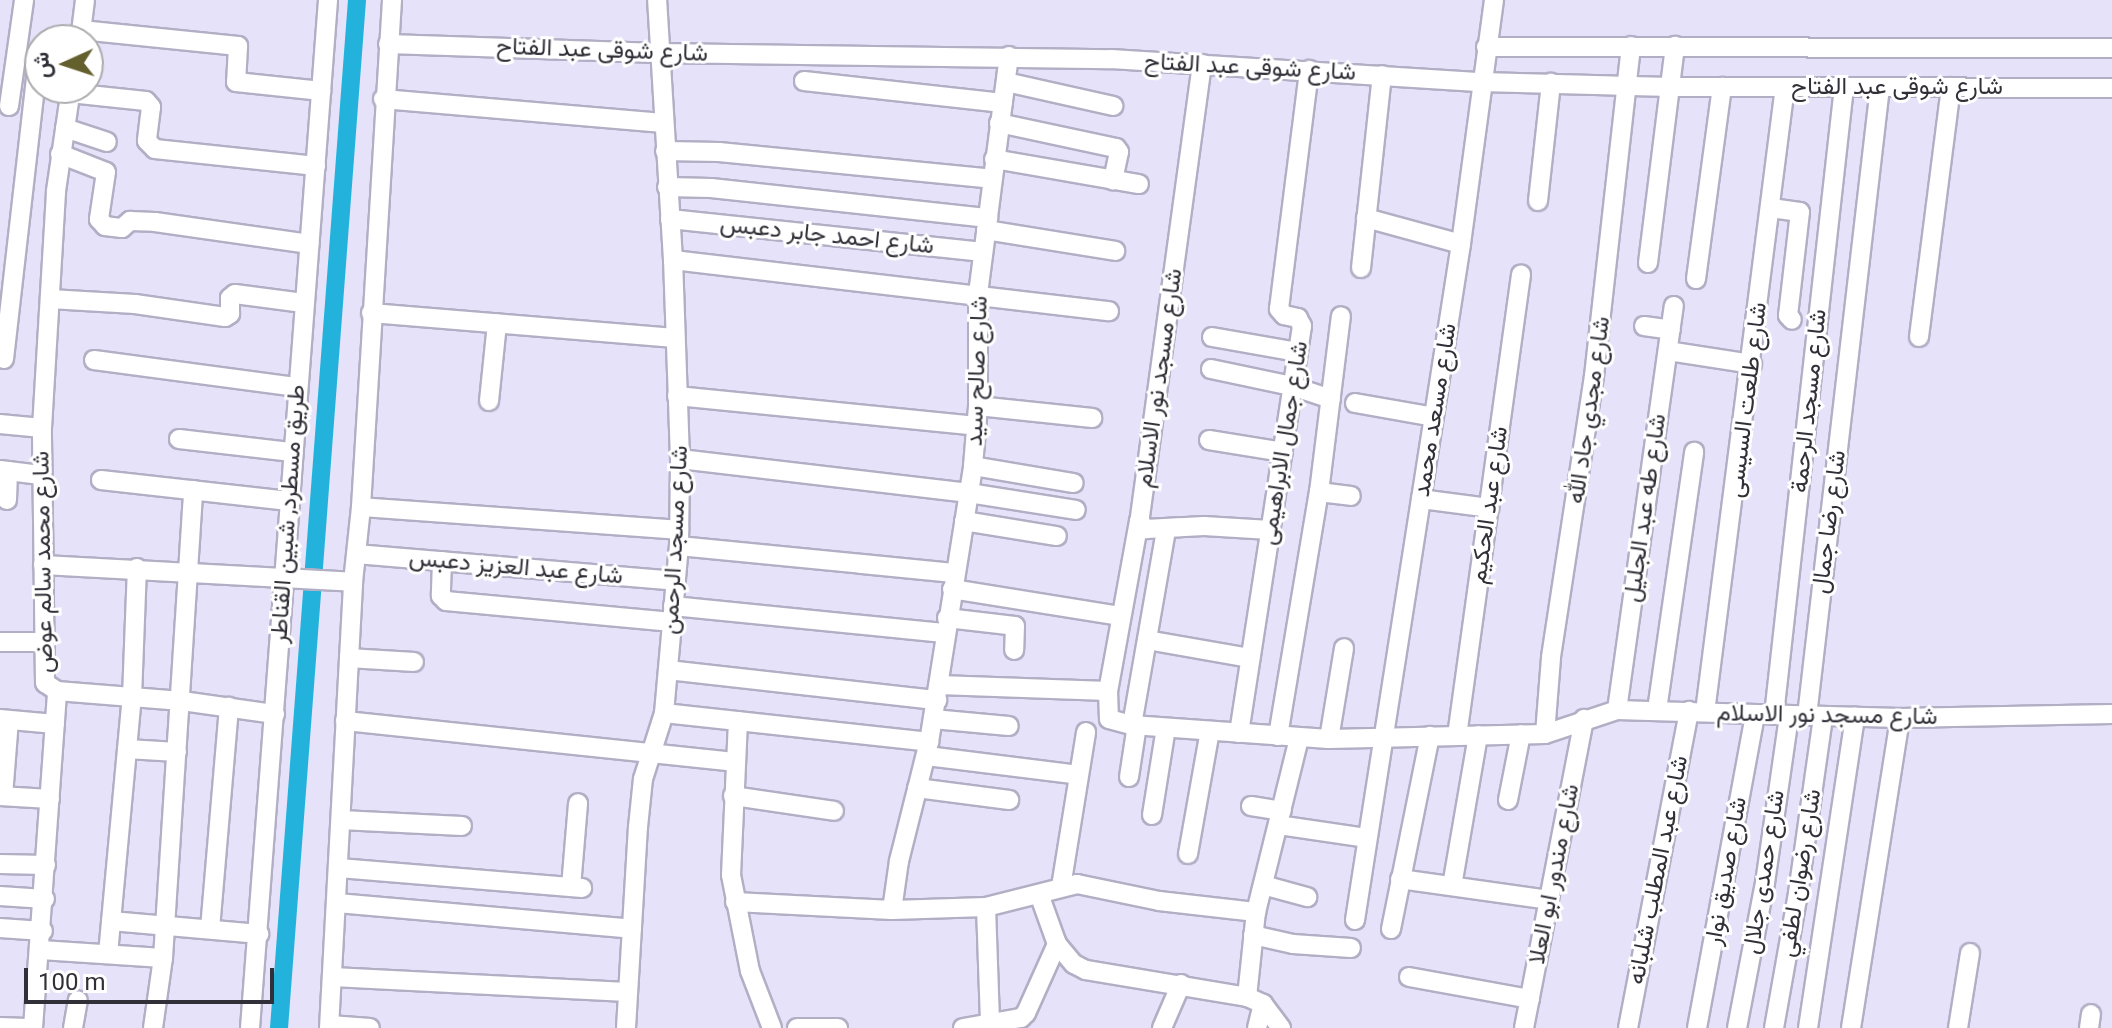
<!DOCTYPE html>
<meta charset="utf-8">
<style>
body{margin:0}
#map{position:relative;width:2112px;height:1028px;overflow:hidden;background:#e5e2f9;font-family:Roboto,Vazirmatn,sans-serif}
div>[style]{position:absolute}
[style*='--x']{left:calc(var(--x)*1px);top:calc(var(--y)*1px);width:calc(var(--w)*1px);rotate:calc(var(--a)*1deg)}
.canal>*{height:18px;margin:-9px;padding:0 9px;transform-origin:9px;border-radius:9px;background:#23b2dc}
.roads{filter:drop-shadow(2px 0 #b2afc5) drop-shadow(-2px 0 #b2afc5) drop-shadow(0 2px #b2afc5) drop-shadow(0 -2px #b2afc5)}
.minor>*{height:18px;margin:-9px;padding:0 9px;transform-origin:9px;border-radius:9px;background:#fff}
span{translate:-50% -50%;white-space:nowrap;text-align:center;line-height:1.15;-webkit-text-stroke:6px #fff;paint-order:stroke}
.street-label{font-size:24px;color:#313038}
.north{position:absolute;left:24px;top:24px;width:80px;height:80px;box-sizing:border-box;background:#fff;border:2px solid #adacaf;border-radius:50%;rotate:267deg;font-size:22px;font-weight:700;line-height:32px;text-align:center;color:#313038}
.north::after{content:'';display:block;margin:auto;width:28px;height:36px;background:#64602d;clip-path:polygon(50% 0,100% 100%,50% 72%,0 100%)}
.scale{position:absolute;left:24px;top:968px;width:250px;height:36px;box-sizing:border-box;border:4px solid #313038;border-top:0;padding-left:10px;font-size:24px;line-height:28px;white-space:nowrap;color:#313038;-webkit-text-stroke:6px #fff;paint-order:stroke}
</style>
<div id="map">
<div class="canal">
<i style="--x:279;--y:1028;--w:1031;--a:-85.66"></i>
</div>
<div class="roads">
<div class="minor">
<i style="--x:81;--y:30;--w:158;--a:5.8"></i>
<i style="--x:238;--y:46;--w:36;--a:93"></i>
<i style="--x:236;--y:82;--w:86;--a:6"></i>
<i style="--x:80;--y:40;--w:40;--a:-82.9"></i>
<i style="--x:388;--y:44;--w:272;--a:1.9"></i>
<i style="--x:660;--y:53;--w:451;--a:0.8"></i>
<i style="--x:1111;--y:59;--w:371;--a:3.6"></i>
<i style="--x:1481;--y:82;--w:190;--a:1.5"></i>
<i style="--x:1671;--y:87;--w:441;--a:0.1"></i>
<i style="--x:1486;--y:47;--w:626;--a:0.09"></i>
<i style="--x:1202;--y:64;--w:461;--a:97.8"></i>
<i style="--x:1139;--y:521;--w:173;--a:100.3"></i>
<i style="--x:1108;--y:691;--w:28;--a:88"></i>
<i style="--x:1109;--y:719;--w:24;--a:15"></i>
<i style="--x:1132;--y:725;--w:197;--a:4.1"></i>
<i style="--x:1329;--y:739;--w:216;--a:-1.3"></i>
<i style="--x:1545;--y:734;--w:76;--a:-18.4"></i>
<i style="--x:1617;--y:710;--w:283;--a:1.6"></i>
<i style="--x:1900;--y:718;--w:212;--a:-1.1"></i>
<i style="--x:804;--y:81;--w:200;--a:6.3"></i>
<i style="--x:1006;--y:82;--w:110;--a:12.6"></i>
<i style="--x:70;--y:93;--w:76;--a:6"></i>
<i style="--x:146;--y:101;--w:8;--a:50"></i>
<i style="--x:151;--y:107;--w:34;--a:97"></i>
<i style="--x:147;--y:141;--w:11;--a:45"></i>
<i style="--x:155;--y:149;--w:162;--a:6"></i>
<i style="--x:383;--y:99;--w:281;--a:4.9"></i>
<i style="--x:9;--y:106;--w:107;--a:-81.9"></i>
<i style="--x:999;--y:123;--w:120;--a:12.1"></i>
<i style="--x:1116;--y:148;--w:5;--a:53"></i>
<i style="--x:1119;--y:152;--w:29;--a:102"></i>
<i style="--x:65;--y:128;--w:44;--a:18.4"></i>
<i style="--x:665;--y:151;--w:54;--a:1.1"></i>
<i style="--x:719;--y:152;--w:274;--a:5.6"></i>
<i style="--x:60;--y:154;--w:49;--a:21.4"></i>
<i style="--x:106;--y:172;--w:48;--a:98.5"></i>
<i style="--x:99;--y:219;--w:9;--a:49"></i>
<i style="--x:105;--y:226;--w:17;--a:7"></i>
<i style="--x:122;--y:228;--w:11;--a:-41"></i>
<i style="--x:130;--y:221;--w:25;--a:2"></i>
<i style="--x:155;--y:222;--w:156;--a:8.1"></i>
<i style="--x:994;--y:159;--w:147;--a:9.8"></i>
<i style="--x:667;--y:187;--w:44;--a:1.3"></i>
<i style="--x:711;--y:188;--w:279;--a:6.2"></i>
<i style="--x:1538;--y:201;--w:119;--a:-83.7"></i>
<i style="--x:1771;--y:208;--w:29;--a:8"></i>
<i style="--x:1800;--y:212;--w:104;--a:96.6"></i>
<i style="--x:1788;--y:315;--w:6;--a:51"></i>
<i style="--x:1366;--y:218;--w:98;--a:15.3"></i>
<i style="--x:670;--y:219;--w:315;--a:6"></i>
<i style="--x:986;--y:230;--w:131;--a:9.2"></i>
<i style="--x:673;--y:260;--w:439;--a:6.7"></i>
<i style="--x:1648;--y:263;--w:219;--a:-82.9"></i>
<i style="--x:1361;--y:268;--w:194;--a:-83.8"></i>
<i style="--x:1696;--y:279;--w:194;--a:-82.3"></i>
<i style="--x:50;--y:299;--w:85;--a:3.4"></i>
<i style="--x:135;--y:304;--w:91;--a:8.2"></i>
<i style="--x:225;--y:317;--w:6;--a:-31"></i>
<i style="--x:230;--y:314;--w:16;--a:-90"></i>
<i style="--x:230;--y:298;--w:6;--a:-39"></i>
<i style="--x:235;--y:294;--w:69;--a:7.5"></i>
<i style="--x:371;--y:313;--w:305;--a:4.7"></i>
<i style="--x:1644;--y:326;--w:27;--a:8"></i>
<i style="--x:1212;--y:337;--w:86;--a:10"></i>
<i style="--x:1919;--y:337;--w:252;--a:-82.7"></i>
<i style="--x:1668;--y:351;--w:85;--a:8.8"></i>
<i style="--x:4;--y:359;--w:284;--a:-83.5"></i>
<i style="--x:94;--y:360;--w:205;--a:7.6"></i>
<i style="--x:1211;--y:369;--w:83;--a:11.9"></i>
<i style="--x:1292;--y:386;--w:41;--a:18.4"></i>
<i style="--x:677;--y:396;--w:301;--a:5.7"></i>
<i style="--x:489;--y:401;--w:78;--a:-84.1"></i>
<i style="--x:1355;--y:403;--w:80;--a:10"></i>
<i style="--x:978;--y:406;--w:115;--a:6"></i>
<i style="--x:0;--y:424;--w:42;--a:5.4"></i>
<i style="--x:179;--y:439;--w:114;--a:6.6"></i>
<i style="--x:1209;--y:440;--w:75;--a:9.2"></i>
<i style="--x:680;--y:459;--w:291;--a:6.7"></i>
<i style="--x:969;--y:493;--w:108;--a:9"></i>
<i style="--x:973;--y:466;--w:102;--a:9.6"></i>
<i style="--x:0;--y:470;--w:41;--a:7"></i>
<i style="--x:101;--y:480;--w:189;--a:6.4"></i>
<i style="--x:1319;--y:492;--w:32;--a:7"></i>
<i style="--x:1421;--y:499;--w:69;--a:7.5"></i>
<i style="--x:7;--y:500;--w:29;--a:-88"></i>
<i style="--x:361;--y:507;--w:319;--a:4.1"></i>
<i style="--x:964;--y:521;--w:94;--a:9.2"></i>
<i style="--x:1139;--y:521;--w:11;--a:49"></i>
<i style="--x:1146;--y:529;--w:58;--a:-3"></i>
<i style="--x:1204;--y:526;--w:66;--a:3.5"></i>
<i style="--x:679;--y:546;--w:276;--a:5.6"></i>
<i style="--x:356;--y:554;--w:321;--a:4.8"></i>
<i style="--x:442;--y:561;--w:35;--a:92"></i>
<i style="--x:441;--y:596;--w:7;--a:45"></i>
<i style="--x:446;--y:601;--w:227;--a:5.3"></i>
<i style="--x:43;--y:565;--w:310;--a:3.1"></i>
<i style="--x:952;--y:589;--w:171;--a:9.1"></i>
<i style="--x:673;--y:606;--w:272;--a:5.7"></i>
<i style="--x:947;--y:618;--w:68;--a:6.7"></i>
<i style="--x:1015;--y:626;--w:24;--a:92"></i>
<i style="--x:1147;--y:640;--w:105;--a:9.9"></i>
<i style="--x:0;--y:642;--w:44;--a:0"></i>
<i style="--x:349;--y:658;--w:65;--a:3.5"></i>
<i style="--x:668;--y:670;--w:271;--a:6.4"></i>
<i style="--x:939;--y:685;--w:169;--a:2"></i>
<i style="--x:57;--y:691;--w:125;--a:4.6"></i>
<i style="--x:182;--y:701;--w:94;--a:8"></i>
<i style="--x:1617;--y:710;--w:408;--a:-82"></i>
<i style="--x:1657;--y:710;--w:261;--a:-81.8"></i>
<i style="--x:1705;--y:712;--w:630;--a:-82.71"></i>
<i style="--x:664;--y:713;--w:267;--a:6.2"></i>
<i style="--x:1774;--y:715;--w:632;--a:-83.64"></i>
<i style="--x:1807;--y:716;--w:633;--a:-83.38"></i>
<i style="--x:0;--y:719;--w:55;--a:5.2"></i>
<i style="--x:933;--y:719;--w:76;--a:5.3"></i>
<i style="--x:345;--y:721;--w:392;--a:6"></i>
<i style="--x:738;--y:721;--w:154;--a:92.6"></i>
<i style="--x:731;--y:875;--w:98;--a:78.8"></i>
<i style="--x:750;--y:971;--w:61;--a:68.9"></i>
<i style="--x:1132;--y:725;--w:198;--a:-80.1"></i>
<i style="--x:1239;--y:733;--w:412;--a:-81.2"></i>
<i style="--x:1302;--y:326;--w:9;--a:-117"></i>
<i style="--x:1298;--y:318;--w:14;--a:-168"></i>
<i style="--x:1284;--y:315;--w:8;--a:-130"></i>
<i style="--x:1279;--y:309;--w:241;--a:-82.8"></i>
<i style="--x:1545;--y:734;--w:77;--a:-85.5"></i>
<i style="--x:1551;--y:657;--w:284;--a:-81.3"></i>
<i style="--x:1594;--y:376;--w:332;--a:-83.6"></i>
<i style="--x:1278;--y:736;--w:247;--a:-80.5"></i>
<i style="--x:1319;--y:492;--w:177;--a:-82.9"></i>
<i style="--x:1457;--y:736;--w:466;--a:-82.1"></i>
<i style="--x:1329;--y:739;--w:92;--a:-80.6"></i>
<i style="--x:127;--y:749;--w:50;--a:3.4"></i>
<i style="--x:927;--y:756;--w:153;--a:7.1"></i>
<i style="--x:1129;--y:777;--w:53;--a:-81.3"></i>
<i style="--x:917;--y:788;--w:93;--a:7.4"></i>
<i style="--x:0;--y:796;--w:50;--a:3.4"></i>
<i style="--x:3;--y:796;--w:76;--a:-85.5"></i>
<i style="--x:733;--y:796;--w:102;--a:8.4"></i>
<i style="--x:1508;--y:800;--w:67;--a:-78.9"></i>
<i style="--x:1251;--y:806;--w:31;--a:9"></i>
<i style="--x:1152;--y:815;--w:88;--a:-80.9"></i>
<i style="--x:341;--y:820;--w:121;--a:2.8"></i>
<i style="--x:1278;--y:825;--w:90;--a:8.3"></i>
<i style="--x:1188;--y:854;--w:125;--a:-79.9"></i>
<i style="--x:0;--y:864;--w:46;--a:1.2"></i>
<i style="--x:339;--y:868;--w:244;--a:4.7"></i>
<i style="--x:1400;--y:879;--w:150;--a:8"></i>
<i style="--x:1263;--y:885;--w:46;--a:15.3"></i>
<i style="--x:1452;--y:886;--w:153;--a:-80.2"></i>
<i style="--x:571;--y:887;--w:84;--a:-85.2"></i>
<i style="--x:1061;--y:887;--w:157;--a:-80.8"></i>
<i style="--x:1039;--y:894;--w:53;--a:70.2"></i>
<i style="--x:1057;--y:944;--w:26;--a:50"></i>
<i style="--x:1074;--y:964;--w:13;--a:27"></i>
<i style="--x:1086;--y:970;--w:163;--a:9.5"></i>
<i style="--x:0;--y:896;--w:45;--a:3.8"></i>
<i style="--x:735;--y:902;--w:157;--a:2.9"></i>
<i style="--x:892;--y:910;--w:94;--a:-1.8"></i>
<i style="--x:986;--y:907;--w:94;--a:-14.2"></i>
<i style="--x:1077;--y:884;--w:84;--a:11.7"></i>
<i style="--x:1159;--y:901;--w:98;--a:6.5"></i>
<i style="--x:337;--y:903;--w:296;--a:5"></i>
<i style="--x:986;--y:907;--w:114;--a:88"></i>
<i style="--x:892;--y:910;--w:49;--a:-81.9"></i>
<i style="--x:899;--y:861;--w:123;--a:-75.9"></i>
<i style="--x:929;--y:742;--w:279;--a:-80.9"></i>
<i style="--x:973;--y:466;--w:60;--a:-85.2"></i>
<i style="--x:978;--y:406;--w:112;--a:-90"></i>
<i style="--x:978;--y:294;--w:240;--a:-82.6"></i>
<i style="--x:1355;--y:920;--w:684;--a:-81.09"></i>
<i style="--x:1461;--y:244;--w:246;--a:-82.3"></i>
<i style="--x:111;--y:921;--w:149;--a:5"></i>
<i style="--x:0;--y:928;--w:43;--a:4"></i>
<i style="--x:210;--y:929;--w:223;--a:-85.1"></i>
<i style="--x:1391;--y:929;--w:197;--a:-78.6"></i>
<i style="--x:1253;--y:935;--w:41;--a:12.7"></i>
<i style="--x:1293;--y:944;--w:58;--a:3.9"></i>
<i style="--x:41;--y:950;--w:122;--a:3.8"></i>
<i style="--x:108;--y:954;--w:258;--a:-84.7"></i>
<i style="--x:132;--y:697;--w:129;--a:-87.8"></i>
<i style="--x:332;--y:977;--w:296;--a:2.9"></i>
<i style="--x:1409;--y:977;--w:123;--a:10.3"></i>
<i style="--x:330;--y:1025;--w:40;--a:4.3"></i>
<i style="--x:0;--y:1027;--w:33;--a:2"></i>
<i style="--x:33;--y:1028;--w:338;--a:-85.9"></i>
<i style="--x:57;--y:691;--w:14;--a:-146"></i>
<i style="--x:45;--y:683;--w:255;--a:-90.7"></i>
<i style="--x:42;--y:428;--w:237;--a:-86.6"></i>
<i style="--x:56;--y:191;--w:104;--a:-81.7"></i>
<i style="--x:73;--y:1028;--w:28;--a:-80"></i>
<i style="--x:153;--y:1028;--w:71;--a:-81.9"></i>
<i style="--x:163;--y:958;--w:469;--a:-86.3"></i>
<i style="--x:250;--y:1028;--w:1031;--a:-85.66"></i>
<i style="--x:329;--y:1028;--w:447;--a:-86.9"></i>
<i style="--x:353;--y:582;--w:75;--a:-83.9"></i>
<i style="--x:361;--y:507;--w:508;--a:-86.5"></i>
<i style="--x:626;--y:1028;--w:201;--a:-86.6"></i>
<i style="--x:638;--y:827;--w:48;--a:-84.1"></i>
<i style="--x:643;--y:779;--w:69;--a:-72.3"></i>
<i style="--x:664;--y:713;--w:168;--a:-84.9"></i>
<i style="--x:679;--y:546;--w:87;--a:-89.3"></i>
<i style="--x:680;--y:459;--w:199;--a:-92"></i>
<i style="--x:673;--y:260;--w:260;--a:-93.5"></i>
<i style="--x:797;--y:1028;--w:41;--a:0"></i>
<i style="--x:963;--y:1028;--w:59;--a:-9.8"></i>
<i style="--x:1021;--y:1018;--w:7;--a:-45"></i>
<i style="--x:1026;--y:1013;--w:76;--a:-65.8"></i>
<i style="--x:1162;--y:1028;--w:48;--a:-66.6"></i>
<i style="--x:1257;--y:1028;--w:25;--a:-76"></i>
<i style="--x:1281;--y:1028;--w:30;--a:-127"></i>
<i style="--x:1263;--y:1004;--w:17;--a:-156"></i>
<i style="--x:1247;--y:997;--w:85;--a:-84"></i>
<i style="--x:1256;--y:912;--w:179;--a:-76.1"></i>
<i style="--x:1524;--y:1028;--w:315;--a:-79"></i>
<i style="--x:1628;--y:1028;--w:323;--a:-79.1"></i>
<i style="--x:1697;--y:1028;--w:319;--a:-79.5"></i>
<i style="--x:1737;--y:1028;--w:148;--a:-79.1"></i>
<i style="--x:1765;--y:883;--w:169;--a:-81.8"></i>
<i style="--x:1774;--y:1028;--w:137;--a:-79.9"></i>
<i style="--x:1798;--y:893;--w:178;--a:-81.9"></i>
<i style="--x:1808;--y:1028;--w:315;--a:-81.4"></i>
<i style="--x:1851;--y:1028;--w:314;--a:-81"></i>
<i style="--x:1958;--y:1028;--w:76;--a:-80.9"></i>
<i style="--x:2089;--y:1028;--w:14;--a:-82"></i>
</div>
</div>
<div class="street-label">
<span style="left:602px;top:50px;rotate:2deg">شارع شوقى عبد الفتاح</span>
<span style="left:1250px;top:67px;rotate:3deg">شارع شوقى عبد الفتاح</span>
<span style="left:1897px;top:87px">شارع شوقى عبد الفتاح</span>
<span style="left:827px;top:235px;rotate:6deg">شارع احمد جابر دعبس</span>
<span style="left:977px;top:371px;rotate:-88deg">شارع صالح سيد</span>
<span style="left:1159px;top:378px;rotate:-82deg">شارع مسجد نور الاسلام</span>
<span style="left:1747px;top:400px;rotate:-83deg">شارع طلعت السيسى</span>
<span style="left:1809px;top:401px;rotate:-84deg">شارع مسجد الرحمة</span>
<span style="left:1435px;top:410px;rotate:-81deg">شارع مسعد محمد</span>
<span style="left:1589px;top:410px;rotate:-82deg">شارع مجدي جاد الله</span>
<span style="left:1284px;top:443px;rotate:-81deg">شارع جمال الابراهيمى</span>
<span style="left:1489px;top:505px;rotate:-82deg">شارع عبد الحكيم</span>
<span style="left:1645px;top:508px;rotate:-82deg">شارع طه عبد الجليل</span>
<span style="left:288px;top:514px;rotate:-86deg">طريق مسطرد, شبين القناطر</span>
<span style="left:1829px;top:522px;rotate:-83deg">شارع رضا جمال</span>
<span style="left:675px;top:540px;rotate:-87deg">شارع مسجد الرحمن</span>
<span style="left:43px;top:562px;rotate:-91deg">شارع محمد سالم عوض</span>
<span style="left:516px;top:567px;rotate:5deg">شارع عبد العزيز دعبس</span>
<span style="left:1827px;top:715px;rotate:1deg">شارع مسجد نور الاسلام</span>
<span style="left:1658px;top:870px;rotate:-79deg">شارع عبد المطلب شلبانه</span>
<span style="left:1726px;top:871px;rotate:-80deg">شارع صديق نوار</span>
<span style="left:1764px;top:872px;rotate:-81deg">شارع حمدى جلال</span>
<span style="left:1800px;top:873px;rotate:-81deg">شارع رضوان لطفي</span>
<span style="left:1554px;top:874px;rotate:-79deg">شارع مندور ابو العلا</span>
</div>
<div class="north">ش</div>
<div class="scale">100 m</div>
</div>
